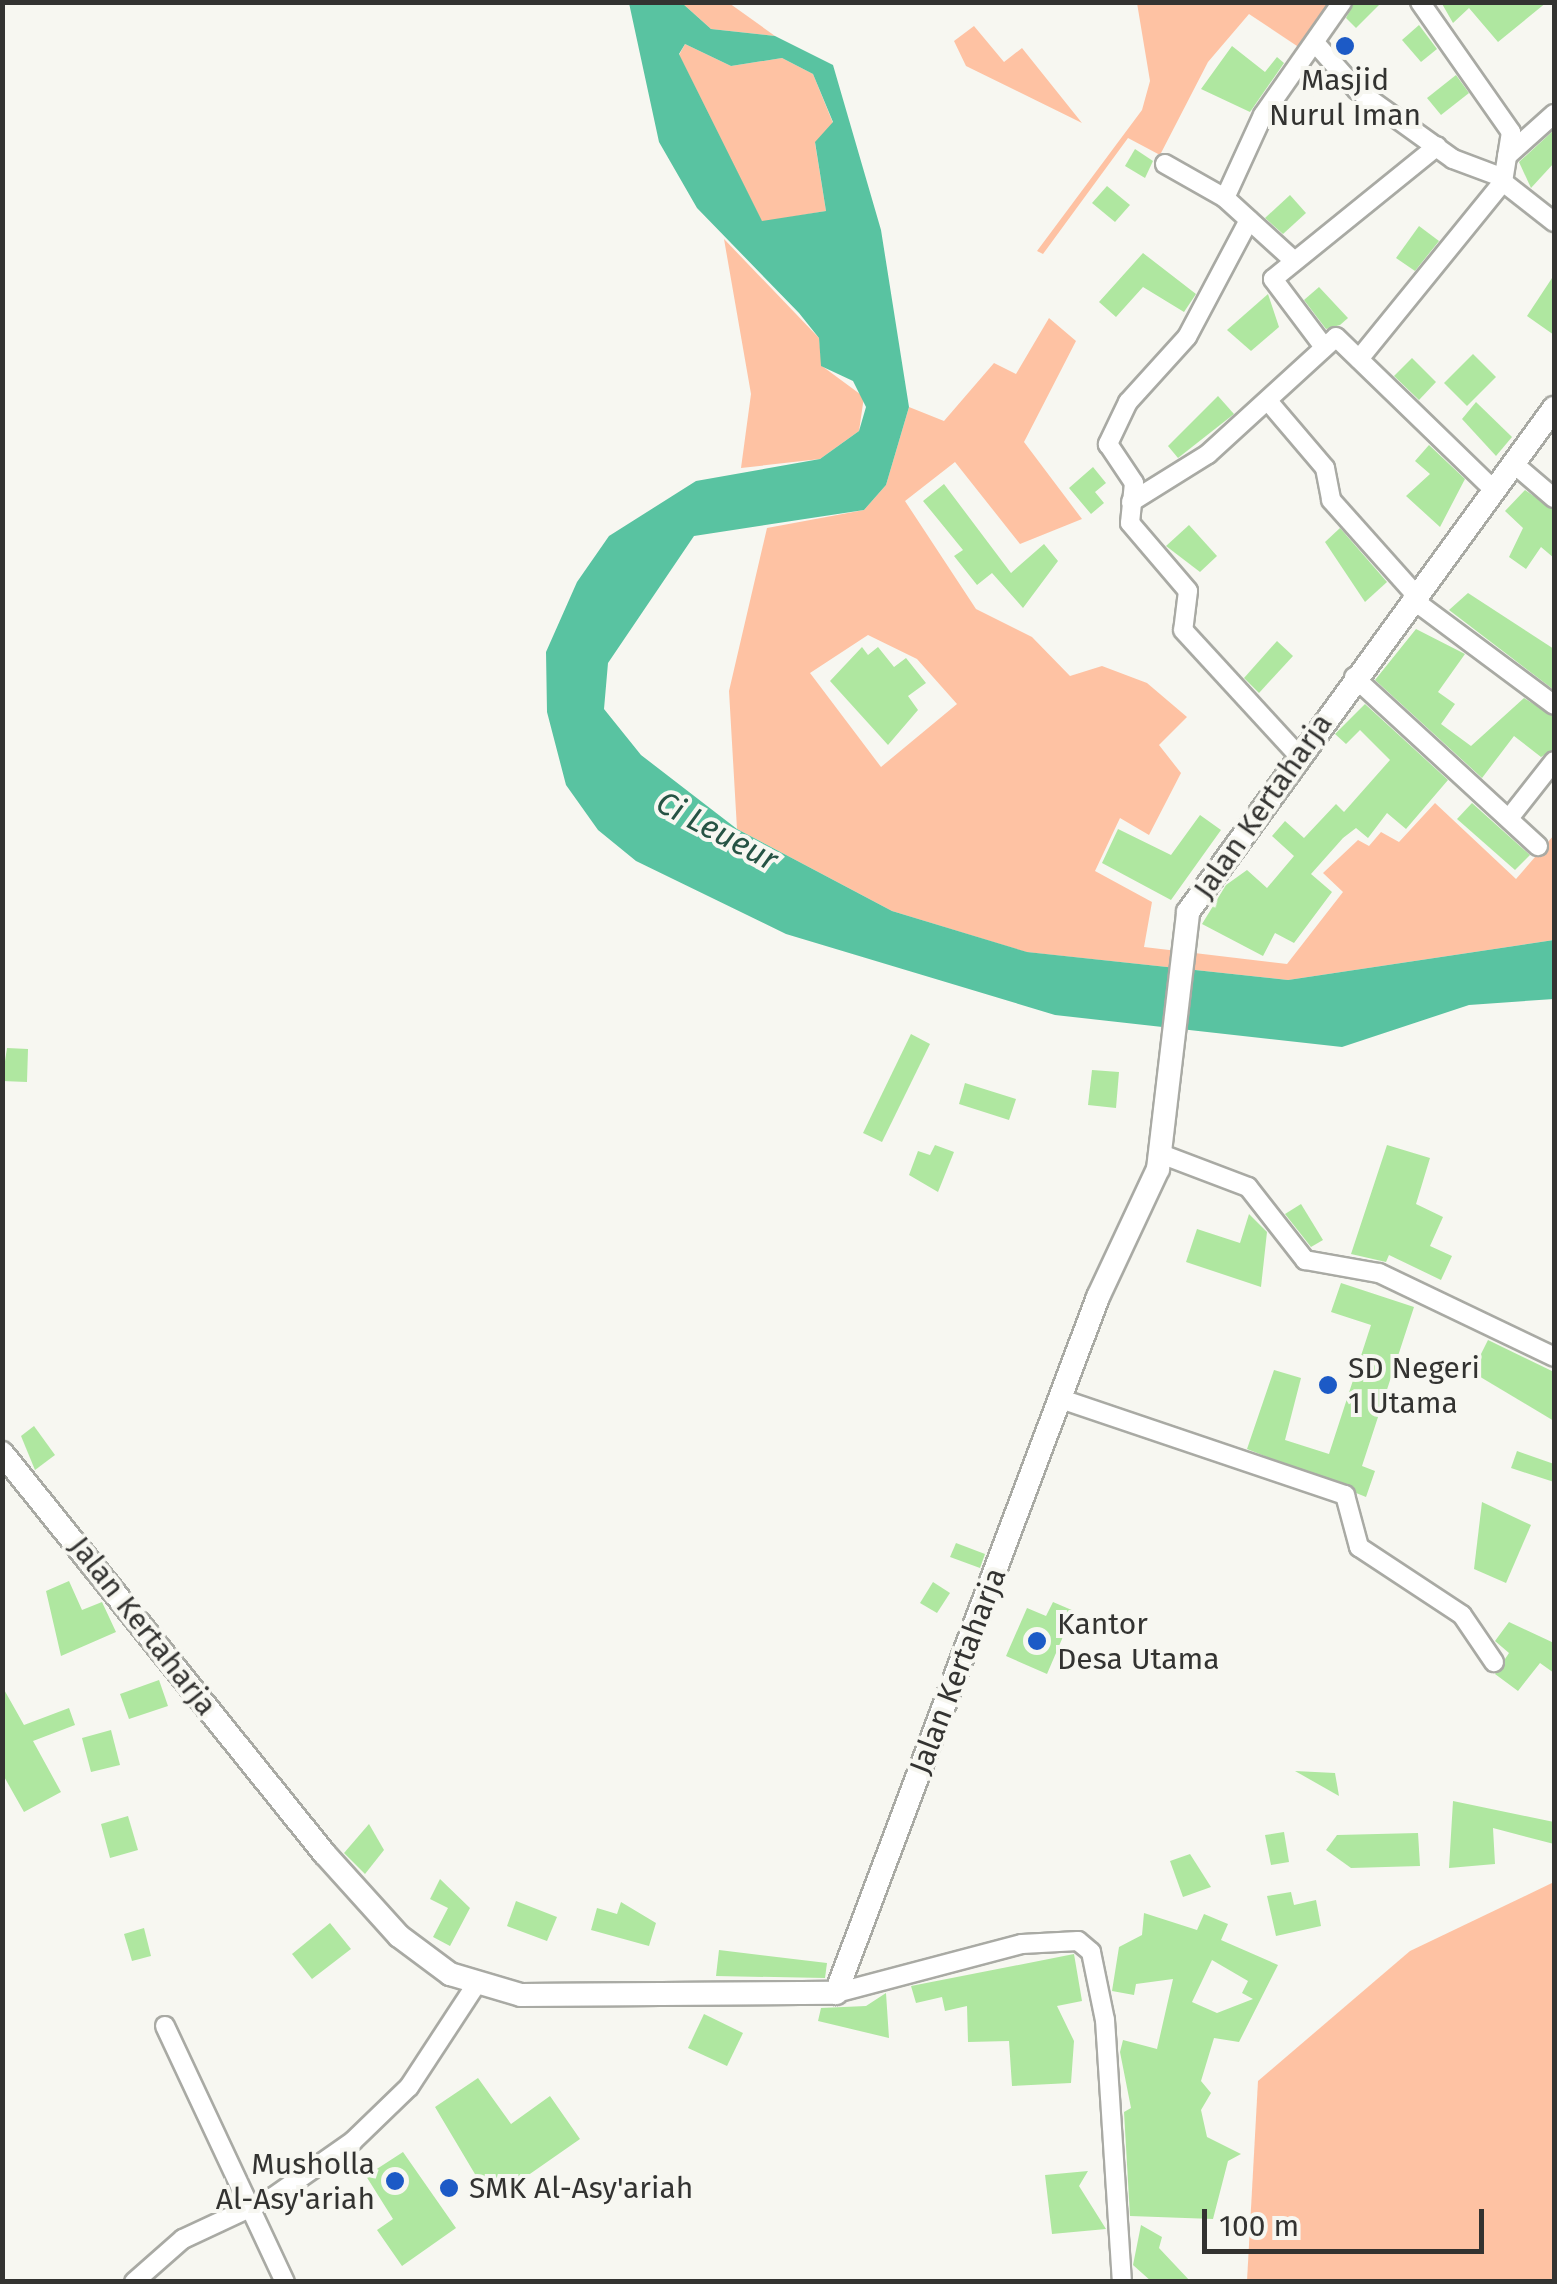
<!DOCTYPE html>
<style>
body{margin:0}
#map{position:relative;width:1557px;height:2284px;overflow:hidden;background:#f7f7f1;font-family:"Fira Sans",sans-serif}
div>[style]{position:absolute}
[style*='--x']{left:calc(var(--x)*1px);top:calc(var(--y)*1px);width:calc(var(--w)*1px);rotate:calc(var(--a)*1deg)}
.green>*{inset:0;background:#fec2a3}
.water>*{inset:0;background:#59c3a1}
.building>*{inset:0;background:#afe7a0}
.roads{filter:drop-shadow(2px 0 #a9aaa4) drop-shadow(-2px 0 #a9aaa4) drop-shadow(0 2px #a9aaa4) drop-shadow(0 -2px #a9aaa4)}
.minor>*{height:18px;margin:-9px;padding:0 9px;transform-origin:9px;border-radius:9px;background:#fff}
.tertiary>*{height:22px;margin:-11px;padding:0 11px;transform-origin:11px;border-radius:11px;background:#fff}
.dots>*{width:28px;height:28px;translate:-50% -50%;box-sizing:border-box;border:5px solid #f7f7f1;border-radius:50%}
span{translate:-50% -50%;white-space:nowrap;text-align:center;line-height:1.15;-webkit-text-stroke:8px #f7f7f1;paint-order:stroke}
.poi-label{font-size:30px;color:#333331}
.left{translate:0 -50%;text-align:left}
.right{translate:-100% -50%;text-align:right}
.street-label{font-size:30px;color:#333331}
.water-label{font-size:32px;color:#265344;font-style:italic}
.frame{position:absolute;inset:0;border:5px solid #333331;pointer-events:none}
.scale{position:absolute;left:1202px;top:2209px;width:282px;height:45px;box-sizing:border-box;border:5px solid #333331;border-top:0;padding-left:12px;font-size:30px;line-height:35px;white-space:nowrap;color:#333331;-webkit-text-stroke:8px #f7f7f1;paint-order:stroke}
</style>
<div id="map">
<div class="green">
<i style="clip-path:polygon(1328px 2px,1333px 8px,1300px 48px,1249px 14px,1208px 62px,1160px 155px,1128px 138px,1043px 254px,1037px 251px,1142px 110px,1150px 81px,1137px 3px)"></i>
<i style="clip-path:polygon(682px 3px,729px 3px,775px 36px,711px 29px)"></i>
<i style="clip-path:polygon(974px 26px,1004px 62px,1022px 48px,1082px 123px,966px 66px,954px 41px)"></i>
<i style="clip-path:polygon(685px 44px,731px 66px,782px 58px,813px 74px,833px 123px,815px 143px,826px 211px,762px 222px,679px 55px)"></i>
<i style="clip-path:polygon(724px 239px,819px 338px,822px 366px,864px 397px,859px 431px,820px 459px,741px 468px,751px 394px)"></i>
<i style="clip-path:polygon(evenodd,1049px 318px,1076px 341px,1024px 442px,1082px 519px,1020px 544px,955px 462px,905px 501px,976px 609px,1032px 637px,1070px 676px,1102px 666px,1147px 683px,1187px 717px,1159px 745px,1181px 773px,1149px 835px,1120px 818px,1095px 871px,1152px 902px,1144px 947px,1287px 964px,1343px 892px,1323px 873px,1358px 840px,1369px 846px,1381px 832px,1399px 842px,1435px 803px,1516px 879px,1554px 835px,1554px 940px,1288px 980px,1026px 952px,892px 911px,737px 829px,729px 691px,767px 528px,864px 510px,886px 485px,909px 407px,944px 421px,994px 363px,1016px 374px,1049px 318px,868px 635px,917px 659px,957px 704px,881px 767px,810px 673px,868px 635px)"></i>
<i style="clip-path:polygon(1554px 1882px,1554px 2281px,1247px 2281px,1258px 2081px,1410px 1951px)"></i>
</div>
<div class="water">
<i style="clip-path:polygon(evenodd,629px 3px,682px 3px,711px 29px,775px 36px,833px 65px,881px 230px,909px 407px,886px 485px,864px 510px,694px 536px,608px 663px,604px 709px,641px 755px,737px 829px,892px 911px,1027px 952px,1288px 980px,1554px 940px,1554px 999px,1469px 1005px,1342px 1047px,1055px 1015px,786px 934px,636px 861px,598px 830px,566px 785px,547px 712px,546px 652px,577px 582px,609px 536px,696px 481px,820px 459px,859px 431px,866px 407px,853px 381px,821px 366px,819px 338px,799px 313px,697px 208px,659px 142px,629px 3px,685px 44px,731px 66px,782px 58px,813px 74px,833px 122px,815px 142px,826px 211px,762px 221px,679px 54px,685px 44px)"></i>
</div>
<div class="building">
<i style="clip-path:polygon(1354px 2px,1382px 2px,1356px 28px,1346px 18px)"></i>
<i style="clip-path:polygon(1441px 2px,1547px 2px,1498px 42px,1469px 8px,1453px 23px)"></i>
<i style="clip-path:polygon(1419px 25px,1437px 49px,1421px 62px,1402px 40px)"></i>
<i style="clip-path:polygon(1232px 46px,1265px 72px,1277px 57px,1284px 63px,1250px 112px,1201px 89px)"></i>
<i style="clip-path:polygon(1456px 75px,1469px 93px,1441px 115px,1427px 98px)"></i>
<i style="clip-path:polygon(1554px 130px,1554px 163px,1531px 188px,1519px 162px)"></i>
<i style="clip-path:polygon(1135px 149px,1153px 161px,1145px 178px,1125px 166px)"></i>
<i style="clip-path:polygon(1107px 186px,1130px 205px,1115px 222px,1092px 203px)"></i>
<i style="clip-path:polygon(1290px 195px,1306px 213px,1283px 234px,1265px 218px)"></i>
<i style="clip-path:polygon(1419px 226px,1439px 241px,1415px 271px,1396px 258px)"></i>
<i style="clip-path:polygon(1143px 253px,1196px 294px,1184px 312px,1143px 287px,1116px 317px,1099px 302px)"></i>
<i style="clip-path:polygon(1554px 275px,1554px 335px,1527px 316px)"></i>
<i style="clip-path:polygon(1319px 287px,1348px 318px,1340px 325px,1326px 329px,1304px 300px)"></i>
<i style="clip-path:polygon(1268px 294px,1279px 327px,1251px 351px,1227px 330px)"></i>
<i style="clip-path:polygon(1473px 354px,1496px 377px,1467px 406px,1444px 383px)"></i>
<i style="clip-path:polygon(1412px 358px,1436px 382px,1419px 400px,1394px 376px)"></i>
<i style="clip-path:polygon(1218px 396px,1234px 414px,1178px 458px,1168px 446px)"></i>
<i style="clip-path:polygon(1476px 402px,1512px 437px,1496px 456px,1462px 419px)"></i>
<i style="clip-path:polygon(1429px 445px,1465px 479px,1440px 527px,1406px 496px,1430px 474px,1415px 461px)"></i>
<i style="clip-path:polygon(1093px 467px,1106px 483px,1095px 492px,1104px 503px,1091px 514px,1069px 488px)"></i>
<i style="clip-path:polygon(944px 484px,1011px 573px,1044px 544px,1058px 561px,1023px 608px,992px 573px,977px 585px,954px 556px,963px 550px,923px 501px)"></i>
<i style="clip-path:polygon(1525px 490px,1554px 510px,1554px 558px,1541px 547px,1526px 569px,1509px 557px,1523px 528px,1505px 511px)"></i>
<i style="clip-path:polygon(1189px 525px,1217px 556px,1200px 572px,1166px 546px)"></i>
<i style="clip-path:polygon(1340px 528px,1387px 582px,1365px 602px,1325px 542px)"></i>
<i style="clip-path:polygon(1468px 593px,1554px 649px,1554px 690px,1449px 610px)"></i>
<i style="clip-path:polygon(1416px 629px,1465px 654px,1438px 692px,1455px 704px,1441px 724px,1471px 746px,1524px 698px,1554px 717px,1554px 749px,1541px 757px,1514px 736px,1482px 778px,1375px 680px)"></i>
<i style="clip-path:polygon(1277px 641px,1293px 656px,1259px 693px,1244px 678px)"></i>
<i style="clip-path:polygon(862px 647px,868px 655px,878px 647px,894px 667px,906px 658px,926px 683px,908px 696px,918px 710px,888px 745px,830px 681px)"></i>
<i style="clip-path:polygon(1365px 704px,1448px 780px,1406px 829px,1387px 813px,1368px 838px,1356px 828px,1343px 838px,1311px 874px,1332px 892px,1294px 943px,1275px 933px,1263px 956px,1202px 924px,1226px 885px,1247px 870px,1267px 888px,1294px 856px,1272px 836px,1285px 821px,1304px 838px,1336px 804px,1344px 812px,1390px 760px,1360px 730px,1346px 744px,1335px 734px)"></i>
<i style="clip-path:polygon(1472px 803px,1530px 855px,1515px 870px,1457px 819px)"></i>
<i style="clip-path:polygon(1200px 815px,1221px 830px,1171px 900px,1102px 863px,1118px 829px,1171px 855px)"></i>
<i style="clip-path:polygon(911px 1034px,930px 1044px,882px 1142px,863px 1133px)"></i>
<i style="clip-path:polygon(7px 1048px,28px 1049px,27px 1082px,2px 1081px)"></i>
<i style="clip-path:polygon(1092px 1070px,1119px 1072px,1116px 1108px,1088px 1105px)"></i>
<i style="clip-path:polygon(965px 1083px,1016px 1099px,1009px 1120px,959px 1104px)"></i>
<i style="clip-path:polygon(935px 1145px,954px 1152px,938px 1192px,909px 1175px,918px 1151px,930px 1155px)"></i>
<i style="clip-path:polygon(1387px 1145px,1430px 1158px,1416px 1204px,1443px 1217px,1430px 1246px,1452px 1256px,1441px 1280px,1389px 1255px,1386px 1262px,1351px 1254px)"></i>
<i style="clip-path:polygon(1301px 1204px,1323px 1240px,1311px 1247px,1285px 1214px)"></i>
<i style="clip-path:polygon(1249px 1214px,1267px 1232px,1261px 1287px,1186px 1262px,1197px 1229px,1240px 1243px)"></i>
<i style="clip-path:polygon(1341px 1283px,1414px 1307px,1362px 1466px,1375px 1471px,1366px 1497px,1247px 1449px,1274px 1370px,1301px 1378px,1285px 1440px,1329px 1454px,1371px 1325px,1331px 1312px)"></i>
<i style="clip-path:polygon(1488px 1340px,1554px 1372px,1554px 1421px,1472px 1372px)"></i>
<i style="clip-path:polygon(34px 1426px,55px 1455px,35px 1470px,21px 1436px)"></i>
<i style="clip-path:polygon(1517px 1451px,1554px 1464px,1554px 1482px,1511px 1468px)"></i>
<i style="clip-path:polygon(1482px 1502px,1531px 1525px,1506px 1583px,1474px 1569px)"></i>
<i style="clip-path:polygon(956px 1543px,985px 1554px,980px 1568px,950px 1557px)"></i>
<i style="clip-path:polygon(69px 1581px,82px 1610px,102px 1602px,116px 1632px,61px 1656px,46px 1591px)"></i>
<i style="clip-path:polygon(933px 1582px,950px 1593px,937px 1613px,920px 1603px)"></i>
<i style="clip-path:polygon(1053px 1602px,1074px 1611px,1047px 1674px,1006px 1656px,1027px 1608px,1046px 1616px)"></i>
<i style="clip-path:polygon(1509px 1622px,1554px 1643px,1554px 1673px,1540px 1663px,1518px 1691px,1495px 1674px,1509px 1653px,1495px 1641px)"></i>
<i style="clip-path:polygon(159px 1680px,168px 1706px,129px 1719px,120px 1694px)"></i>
<i style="clip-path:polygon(2px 1686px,24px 1725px,69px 1708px,75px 1725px,33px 1741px,61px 1792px,24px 1812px,2px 1773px)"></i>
<i style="clip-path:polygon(111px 1730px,120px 1765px,91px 1772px,82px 1738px)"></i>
<i style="clip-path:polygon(1295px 1771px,1335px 1773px,1339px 1796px)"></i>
<i style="clip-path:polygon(1453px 1801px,1554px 1822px,1554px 1844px,1493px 1828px,1495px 1864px,1449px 1868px)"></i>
<i style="clip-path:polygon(128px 1816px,138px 1850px,110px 1858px,101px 1824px)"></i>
<i style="clip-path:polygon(369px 1824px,384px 1850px,365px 1874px,344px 1853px)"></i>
<i style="clip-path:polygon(1284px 1832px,1289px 1862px,1271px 1865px,1265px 1835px)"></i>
<i style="clip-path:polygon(1418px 1833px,1420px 1866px,1351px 1868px,1326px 1850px,1337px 1835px)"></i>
<i style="clip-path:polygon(1190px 1854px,1211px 1887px,1183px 1897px,1170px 1861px)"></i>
<i style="clip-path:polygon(440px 1879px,470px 1908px,450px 1946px,433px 1937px,448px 1908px,430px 1899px)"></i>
<i style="clip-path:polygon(1291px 1892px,1294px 1905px,1316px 1900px,1321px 1926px,1276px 1936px,1267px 1896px)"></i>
<i style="clip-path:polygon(516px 1901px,557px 1917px,547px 1941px,507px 1926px)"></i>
<i style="clip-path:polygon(621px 1902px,656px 1923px,649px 1946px,591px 1930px,597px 1908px,617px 1914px)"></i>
<i style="clip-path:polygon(evenodd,1144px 1913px,1197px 1930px,1204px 1914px,1228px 1924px,1221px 1940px,1278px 1965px,1239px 2042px,1214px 2038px,1201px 2081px,1211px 2093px,1201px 2110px,1207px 2137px,1241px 2154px,1228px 2161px,1213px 2219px,1130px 2216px,1124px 2112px,1131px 2108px,1120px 2052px,1123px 2040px,1157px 2049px,1173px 1979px,1136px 1984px,1134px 1995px,1112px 1991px,1119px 1947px,1142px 1935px,1144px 1913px,1212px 1960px,1248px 1981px,1242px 1993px,1253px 1999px,1217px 2013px,1192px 2002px,1212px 1960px)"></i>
<i style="clip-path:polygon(330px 1923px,351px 1949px,312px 1979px,292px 1954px)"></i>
<i style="clip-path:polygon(144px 1928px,151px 1956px,132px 1961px,124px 1934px)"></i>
<i style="clip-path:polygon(719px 1950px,827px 1963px,825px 1978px,716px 1976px)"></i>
<i style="clip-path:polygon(1074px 1954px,1082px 2001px,1057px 2006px,1074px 2041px,1071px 2083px,1012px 2086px,1009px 2041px,968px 2042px,967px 2006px,945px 2011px,942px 1997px,916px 2003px,911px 1986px)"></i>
<i style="clip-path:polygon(886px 1993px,889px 2038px,818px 2021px,821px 2008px,866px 2006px)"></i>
<i style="clip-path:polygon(704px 2014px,743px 2033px,727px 2066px,688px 2048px)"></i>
<i style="clip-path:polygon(478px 2078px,511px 2124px,550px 2096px,580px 2139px,491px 2201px,435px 2107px)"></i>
<i style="clip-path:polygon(403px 2152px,456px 2228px,402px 2266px,377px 2230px,393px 2219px,366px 2176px)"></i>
<i style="clip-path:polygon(1088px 2171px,1079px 2186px,1106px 2229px,1052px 2234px,1045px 2175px)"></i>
<i style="clip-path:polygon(1141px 2225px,1162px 2237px,1159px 2248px,1191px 2282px,1152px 2282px,1133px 2265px)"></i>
</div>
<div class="roads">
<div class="minor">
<i style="--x:1420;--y:2;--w:159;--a:55"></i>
<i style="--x:1511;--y:132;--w:51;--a:99.1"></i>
<i style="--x:1503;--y:182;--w:65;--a:38.1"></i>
<i style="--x:1316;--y:44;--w:62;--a:48.3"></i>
<i style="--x:1357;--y:90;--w:118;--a:35.7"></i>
<i style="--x:1453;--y:159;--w:51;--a:20.6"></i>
<i style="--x:1507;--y:156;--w:63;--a:-41.8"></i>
<i style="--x:1165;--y:164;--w:69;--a:29.5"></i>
<i style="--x:1225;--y:198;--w:89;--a:42.3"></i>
<i style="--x:1225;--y:198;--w:91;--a:-65.4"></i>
<i style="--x:1263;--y:115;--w:138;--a:-55"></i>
<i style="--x:1249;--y:220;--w:132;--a:117.9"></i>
<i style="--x:1187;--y:337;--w:88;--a:132.2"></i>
<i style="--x:1128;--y:402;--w:47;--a:115.5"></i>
<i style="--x:1108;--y:444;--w:47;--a:56.3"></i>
<i style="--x:1134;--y:483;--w:40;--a:95.7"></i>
<i style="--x:1130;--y:523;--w:89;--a:49.5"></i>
<i style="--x:1188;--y:591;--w:39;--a:97"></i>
<i style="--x:1183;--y:630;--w:171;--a:47.4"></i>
<i style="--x:1324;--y:347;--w:85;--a:-126.9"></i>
<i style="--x:1273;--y:279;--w:211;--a:-39"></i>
<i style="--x:1359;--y:359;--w:228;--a:-50.9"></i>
<i style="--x:1268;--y:401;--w:88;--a:49.6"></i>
<i style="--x:1325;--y:468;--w:33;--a:79"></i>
<i style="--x:1331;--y:500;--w:126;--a:48.2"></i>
<i style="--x:1513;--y:463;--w:54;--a:40.5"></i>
<i style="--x:1131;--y:502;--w:91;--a:-31.9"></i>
<i style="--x:1208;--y:454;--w:173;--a:-42.4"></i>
<i style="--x:1336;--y:337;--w:219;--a:44.1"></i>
<i style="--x:1412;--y:599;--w:177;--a:36.7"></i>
<i style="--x:1354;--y:677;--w:250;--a:42.6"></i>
<i style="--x:1510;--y:817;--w:71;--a:-51.8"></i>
<i style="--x:1161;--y:1154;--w:93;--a:20.8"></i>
<i style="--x:1248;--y:1187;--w:93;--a:52"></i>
<i style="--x:1305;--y:1260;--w:75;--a:10"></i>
<i style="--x:1379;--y:1273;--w:194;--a:25.6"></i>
<i style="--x:1061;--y:1399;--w:300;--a:18.7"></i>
<i style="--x:1345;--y:1495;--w:54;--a:74.9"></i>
<i style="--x:1359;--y:1547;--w:123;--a:33.4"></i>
<i style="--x:1462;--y:1615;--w:57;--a:55.8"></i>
<i style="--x:836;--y:1993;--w:192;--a:-14.8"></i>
<i style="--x:1022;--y:1944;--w:56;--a:-3.1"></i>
<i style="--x:1078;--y:1941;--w:17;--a:40"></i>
<i style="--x:1091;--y:1952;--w:69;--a:78.4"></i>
<i style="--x:1105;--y:2020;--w:263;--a:86.3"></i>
<i style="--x:165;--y:2026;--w:283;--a:64.9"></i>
<i style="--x:134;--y:2282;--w:65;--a:-41.3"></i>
<i style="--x:183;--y:2239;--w:99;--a:-25"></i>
<i style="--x:273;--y:2197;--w:98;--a:-35"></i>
<i style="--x:353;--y:2141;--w:78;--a:-44"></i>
<i style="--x:409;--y:2087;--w:121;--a:-56.8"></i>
</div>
<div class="tertiary">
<i style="--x:2;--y:1453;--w:514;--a:51.17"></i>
<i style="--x:324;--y:1853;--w:112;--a:47.9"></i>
<i style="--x:399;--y:1936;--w:64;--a:36.7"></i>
<i style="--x:450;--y:1974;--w:74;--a:16.5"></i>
<i style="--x:521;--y:1995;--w:315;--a:-0.4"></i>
<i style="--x:836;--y:1993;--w:744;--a:-69.37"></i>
<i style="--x:1098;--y:1297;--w:141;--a:-64.9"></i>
<i style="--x:1158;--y:1169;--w:259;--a:-83.3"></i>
<i style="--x:1188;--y:912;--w:623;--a:-54.01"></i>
</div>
</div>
<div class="dots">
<i style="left:1345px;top:46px;background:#1c5ac6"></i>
<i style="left:1328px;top:1385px;background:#1c5ac6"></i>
<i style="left:1037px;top:1641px;background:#1c5ac6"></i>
<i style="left:395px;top:2181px;background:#1c5ac6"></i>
<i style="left:449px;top:2188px;background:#1c5ac6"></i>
</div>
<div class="poi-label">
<span style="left:1345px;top:97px">Masjid<br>Nurul Iman</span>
<span class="left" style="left:1348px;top:1385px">SD Negeri<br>1 Utama</span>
<span class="left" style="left:1057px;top:1641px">Kantor<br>Desa Utama</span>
<span class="right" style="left:375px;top:2181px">Musholla<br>Al-Asy'ariah</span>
<span class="left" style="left:469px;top:2188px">SMK Al-Asy'ariah</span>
</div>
<div class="street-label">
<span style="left:1263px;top:806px;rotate:-55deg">Jalan Kertaharja</span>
<span style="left:143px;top:1626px;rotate:52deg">Jalan Kertaharja</span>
<span style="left:958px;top:1671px;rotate:-69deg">Jalan Kertaharja</span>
</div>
<div class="water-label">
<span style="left:717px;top:831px;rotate:28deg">Ci Leueur</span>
</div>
<div class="frame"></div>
<div class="scale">100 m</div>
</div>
